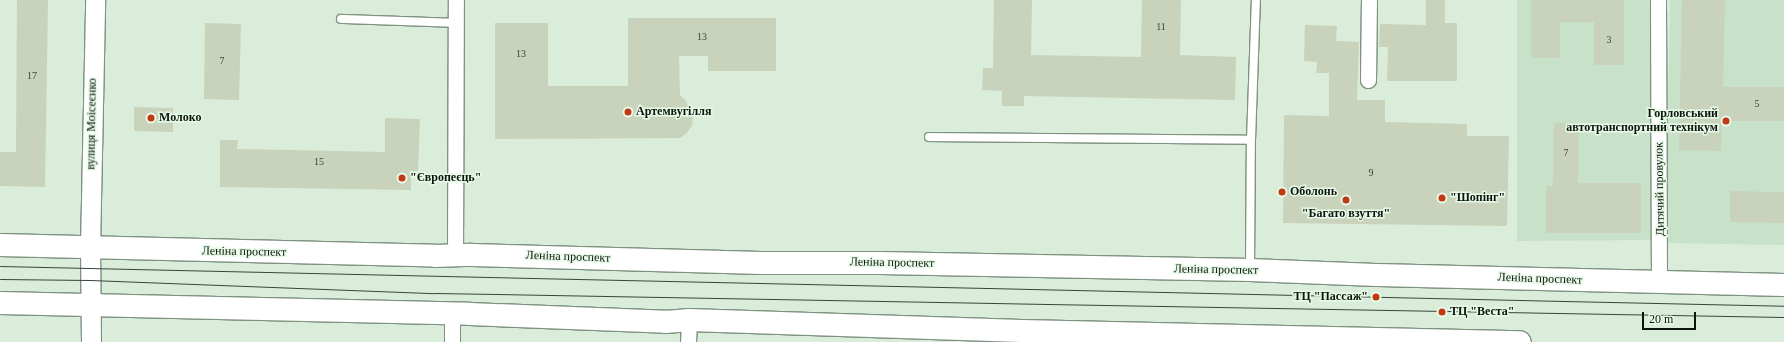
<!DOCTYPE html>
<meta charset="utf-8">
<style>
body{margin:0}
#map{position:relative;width:1784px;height:342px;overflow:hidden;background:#d9edda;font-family:"Times New Roman",serif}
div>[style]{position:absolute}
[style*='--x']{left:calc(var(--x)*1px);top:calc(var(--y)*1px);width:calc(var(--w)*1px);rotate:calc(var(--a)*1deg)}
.built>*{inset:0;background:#c8e2c9}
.building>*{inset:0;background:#c9d2bb}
.roads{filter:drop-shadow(1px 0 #7f9280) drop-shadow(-1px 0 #7f9280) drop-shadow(0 1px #7f9280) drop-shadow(0 -1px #7f9280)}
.service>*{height:8px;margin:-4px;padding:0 4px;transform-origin:4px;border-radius:4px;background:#fff}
.minor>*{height:15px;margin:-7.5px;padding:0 7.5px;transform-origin:7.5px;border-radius:7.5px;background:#fff}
.tertiary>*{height:19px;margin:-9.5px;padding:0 9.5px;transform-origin:9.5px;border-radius:9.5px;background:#fff}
.secondary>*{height:22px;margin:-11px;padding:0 11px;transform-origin:11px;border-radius:11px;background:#fff}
.tram>*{height:1px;margin:-0.5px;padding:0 0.5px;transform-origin:0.5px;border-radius:0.5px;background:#3b443b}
.dots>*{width:11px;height:11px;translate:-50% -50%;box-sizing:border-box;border:2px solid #e6fae7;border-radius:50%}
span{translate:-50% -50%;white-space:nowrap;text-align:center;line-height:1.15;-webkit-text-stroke:3px #e6fae7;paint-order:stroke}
.number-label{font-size:10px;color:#3c4338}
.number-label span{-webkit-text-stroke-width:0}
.poi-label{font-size:12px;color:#0d130d;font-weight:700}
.left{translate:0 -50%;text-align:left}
.right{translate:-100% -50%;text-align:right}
.street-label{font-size:12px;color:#0d130d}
.scale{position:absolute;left:1642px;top:312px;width:54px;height:18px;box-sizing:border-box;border:2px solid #0d130d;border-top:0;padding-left:5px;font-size:12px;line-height:14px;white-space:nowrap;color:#0d130d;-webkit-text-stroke:3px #e6fae7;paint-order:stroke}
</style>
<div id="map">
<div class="built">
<i style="clip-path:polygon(1517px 0,1654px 0,1654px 240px,1517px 241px)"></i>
<i style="clip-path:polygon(1670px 0,1784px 0,1784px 245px,1666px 243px)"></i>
</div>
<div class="building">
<i style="clip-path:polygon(17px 0,48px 0,45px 187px,0 186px,0 152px,16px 152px)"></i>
<i style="clip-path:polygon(994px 0,1032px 0,1031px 55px,1141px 57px,1142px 0,1181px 0,1180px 55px,1236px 57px,1235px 100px,1024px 96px,1024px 106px,1002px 106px,1002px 91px,982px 90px,983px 68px,993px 68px)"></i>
<i style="clip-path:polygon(1426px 0,1445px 0,1445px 23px,1457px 23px,1457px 81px,1387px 81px,1388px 47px,1379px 47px,1380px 24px,1426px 25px)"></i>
<i style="clip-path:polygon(1531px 0,1624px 0,1624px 65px,1594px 65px,1594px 22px,1560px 22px,1560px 58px,1531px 58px)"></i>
<i style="clip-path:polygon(1682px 0,1725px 0,1723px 87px,1784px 87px,1784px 121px,1722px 121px,1721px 151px,1679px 150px)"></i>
<i style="clip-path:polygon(628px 18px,776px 18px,776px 71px,708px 71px,708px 56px,679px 56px,680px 95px,686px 101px,693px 116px,692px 125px,687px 133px,680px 138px,495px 139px,495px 23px,548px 23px,548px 86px,628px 86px)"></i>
<i style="clip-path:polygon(205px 23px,241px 24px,239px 100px,204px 99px)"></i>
<i style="clip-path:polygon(1305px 25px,1337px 26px,1336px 41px,1359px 42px,1357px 100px,1385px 100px,1385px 122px,1467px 124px,1467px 136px,1509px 136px,1507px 226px,1283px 223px,1284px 115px,1329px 116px,1329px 73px,1316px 73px,1317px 62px,1304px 61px)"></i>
<i style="clip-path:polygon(134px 107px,173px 108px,173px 132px,134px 131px)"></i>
<i style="clip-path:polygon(385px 118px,420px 119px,418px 171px,411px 171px,411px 190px,220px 187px,220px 140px,238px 140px,237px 149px,385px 152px)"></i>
<i style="clip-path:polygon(1554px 123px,1579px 123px,1578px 183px,1641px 183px,1641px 233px,1546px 233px,1546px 186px,1553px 186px)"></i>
<i style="clip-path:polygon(1730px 191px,1784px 192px,1784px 223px,1730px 222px)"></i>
</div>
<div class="roads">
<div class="service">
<i style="--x:341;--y:19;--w:114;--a:2"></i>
<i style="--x:929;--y:137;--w:322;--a:0.5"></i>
<i style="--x:1250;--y:269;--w:129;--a:-89.6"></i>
<i style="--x:1251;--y:140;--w:140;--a:-88"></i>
</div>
<div class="minor">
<i style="--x:1658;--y:0;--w:282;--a:89.8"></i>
<i style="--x:1368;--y:80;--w:80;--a:-89.3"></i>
<i style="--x:455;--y:254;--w:254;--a:-89.8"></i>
<i style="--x:452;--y:342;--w:28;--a:-90"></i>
<i style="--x:688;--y:342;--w:22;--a:-87"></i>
</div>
<div class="tertiary">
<i style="--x:91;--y:342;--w:94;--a:-90.6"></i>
<i style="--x:90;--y:248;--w:248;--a:-88.8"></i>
</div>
<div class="secondary">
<i style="--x:0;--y:245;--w:435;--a:1.4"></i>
<i style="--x:435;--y:256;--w:37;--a:-2"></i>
<i style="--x:472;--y:255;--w:289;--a:1.6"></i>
<i style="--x:761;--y:263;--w:119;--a:0"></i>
<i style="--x:880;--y:263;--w:370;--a:1.1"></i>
<i style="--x:1250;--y:270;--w:126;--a:2.3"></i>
<i style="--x:1376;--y:275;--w:408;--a:1.4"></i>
<i style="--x:0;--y:303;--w:470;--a:1.3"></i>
<i style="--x:470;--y:314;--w:196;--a:2.3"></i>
<i style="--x:666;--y:322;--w:23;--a:-5"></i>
<i style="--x:689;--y:320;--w:333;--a:1.9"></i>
<i style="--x:1022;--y:331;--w:498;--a:1.3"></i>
</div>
</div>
<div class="tram">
<i style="--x:0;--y:266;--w:1784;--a:1.28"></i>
<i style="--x:0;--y:279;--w:90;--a:0.6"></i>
<i style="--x:90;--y:280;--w:345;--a:2.2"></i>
<i style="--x:435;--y:293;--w:1349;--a:1.02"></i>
</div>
<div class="dots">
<i style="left:628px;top:112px;background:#c23813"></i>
<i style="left:151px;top:118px;background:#c23813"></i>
<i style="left:1726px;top:121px;background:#c23813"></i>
<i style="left:402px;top:178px;background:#c23813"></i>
<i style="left:1282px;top:192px;background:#c23813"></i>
<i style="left:1442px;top:198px;background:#c23813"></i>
<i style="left:1346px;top:200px;background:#c23813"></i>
<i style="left:1376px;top:297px;background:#c23813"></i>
<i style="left:1442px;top:312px;background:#c23813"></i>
</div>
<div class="number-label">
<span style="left:1161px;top:27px">11</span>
<span style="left:702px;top:37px">13</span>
<span style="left:1609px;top:40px">3</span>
<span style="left:521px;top:54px">13</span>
<span style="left:222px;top:61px">7</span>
<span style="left:32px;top:76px">17</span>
<span style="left:1757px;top:104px">5</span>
<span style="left:1566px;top:153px">7</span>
<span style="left:319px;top:162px">15</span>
<span style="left:1371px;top:173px">9</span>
</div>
<div class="poi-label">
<span class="left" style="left:636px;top:112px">Артемвугілля</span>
<span class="right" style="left:1718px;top:121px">Горловський<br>автотранспортний технікум</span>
<span class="left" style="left:159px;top:118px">Молоко</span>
<span class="left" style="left:410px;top:178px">"Європеєць"</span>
<span class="left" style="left:1290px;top:192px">Оболонь</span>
<span class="left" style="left:1450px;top:198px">"Шопінг"</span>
<span style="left:1346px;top:214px">"Багато взуття"</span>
<span class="right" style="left:1368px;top:297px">ТЦ "Пассаж"</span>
<span class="left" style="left:1450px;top:312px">ТЦ "Веста"</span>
</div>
<div class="street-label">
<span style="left:92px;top:124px;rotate:-89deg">вулиця Моісеєнко</span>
<span style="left:1660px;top:189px;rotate:-91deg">Дитячий провулок</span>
<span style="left:244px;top:252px;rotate:1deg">Леніна проспект</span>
<span style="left:568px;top:257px;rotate:2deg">Леніна проспект</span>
<span style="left:892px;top:263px;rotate:1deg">Леніна проспект</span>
<span style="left:1216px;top:270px;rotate:1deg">Леніна проспект</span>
<span style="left:1540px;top:279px;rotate:2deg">Леніна проспект</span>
</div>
<div class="scale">20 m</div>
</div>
